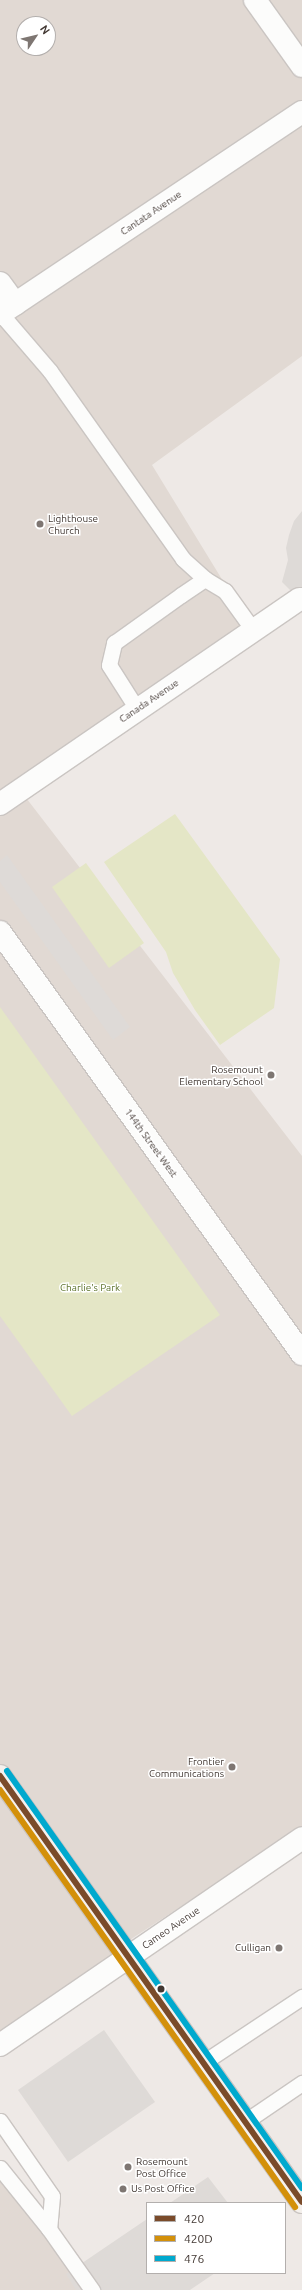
<!DOCTYPE html>
<style>
body{margin:0}
#map{position:relative;width:302px;height:2290px;overflow:hidden;background:#eee9e6;font-family:Ubuntu,sans-serif}
div>[style]{position:absolute}
[style*='--x']{left:calc(var(--x)*1px);top:calc(var(--y)*1px);width:calc(var(--w)*1px);rotate:calc(var(--a)*1deg)}
.residential>*{inset:0;background:#e1d9d3}
.green>*{inset:0;background:#e4e6c6}
.parking>*{inset:0;background:#dedad7}
.roads{filter:drop-shadow(1px 0 #cac5c2) drop-shadow(-1px 0 #cac5c2) drop-shadow(0 1px #cac5c2) drop-shadow(0 -1px #cac5c2)}
.lane>*{height:15px;margin:-7.5px;padding:0 7.5px;transform-origin:7.5px;border-radius:7.5px;background:#fcfcfb}
.street>*{height:22px;margin:-11px;padding:0 11px;transform-origin:11px;border-radius:11px;background:#fcfcfb}
.secondary>*{height:22px;margin:-11px;padding:0 11px;transform-origin:11px;border-radius:11px;background:#f5f1ed}
.bus-1>*{height:6px;margin:-3px;padding:0 3px;transform-origin:3px;border-radius:3px;background:#7a4b2a}
.bus-2>*{height:6px;margin:-3px;padding:0 3px;transform-origin:3px;border-radius:3px;background:#d3900a}
.bus-3>*{height:6px;margin:-3px;padding:0 3px;transform-origin:3px;border-radius:3px;background:#00a9ce}
.dots>*{width:11px;height:11px;translate:-50% -50%;box-sizing:border-box;border:2px solid #fff;border-radius:50%}
span{translate:-50% -50%;white-space:nowrap;text-align:center;line-height:1.15;-webkit-text-stroke:3px #fff;paint-order:stroke}
.street-label{font-size:10px;color:#423833}
.poi-label{font-size:10px;color:#423833}
.left{translate:0 -50%;text-align:left}
.right{translate:-100% -50%;text-align:right}
.park-label{font-size:10px;color:#5b7129}
.legend{position:absolute;left:146px;top:2202px;width:140px;height:72px;box-sizing:border-box;background:#fff;border:1px solid #b3afad;margin:0;padding:5px 7px;list-style:none;font-size:12px;color:#423833}
.legend li{display:flex;align-items:center;gap:8px;height:20px}
.legend b{width:20px;border:1px solid #b3afad}
.north{position:absolute;left:16px;top:16px;width:40px;height:40px;box-sizing:border-box;background:#fff;border:1px solid #b3afad;border-radius:50%;rotate:55deg;font-size:11px;font-weight:700;line-height:16px;text-align:center;color:#423833}
.north::after{content:'';display:block;margin:auto;width:14px;height:18px;background:#7e7672;clip-path:polygon(50% 0,100% 100%,50% 72%,0 100%)}
</style>
<div id="map">
<div class="residential">
<i style="clip-path:polygon(evenodd,0 0,302px 0,302px 356px,152px 465px,253px 630px,20px 790px,302px 1156px,302px 1827px,122px 1945px,129px 1956px,0 2045px,0 0,24px 24px,48px 24px,48px 48px,24px 48px,24px 24px)"></i>
<i style="clip-path:polygon(0 2170px,91px 2290px,0 2290px)"></i>
</div>
<div class="green">
<i style="clip-path:polygon(175px 814px,280px 959px,274px 1008px,220px 1045px,195px 1010px,173px 973px,166px 952px,104px 862px)"></i>
<i style="clip-path:polygon(86px 863px,144px 943px,109px 968px,52px 887px)"></i>
<i style="clip-path:polygon(0 1007px,220px 1315px,72px 1416px,0 1316px)"></i>
</div>
<div class="parking">
<i style="clip-path:polygon(302px 511px,302px 602px,282px 582px,288px 560px,286px 548px,289px 535px,294px 521px)"></i>
<i style="clip-path:polygon(7px 855px,130px 1027px,113px 1040px,0 882px,0 861px)"></i>
<i style="clip-path:polygon(104px 2030px,155px 2102px,68px 2162px,18px 2090px)"></i>
<i style="clip-path:polygon(208px 2177px,228px 2203px,170px 2203px)"></i>
<i style="clip-path:polygon(147px 2219px,147px 2273px,215px 2273px,190px 2290px,76px 2290px,66px 2274px)"></i>
</div>
<div class="roads">
<div class="lane">
<i style="--x:1;--y:314;--w:75;--a:49.3"></i>
<i style="--x:50;--y:371;--w:230;--a:54.7"></i>
<i style="--x:183;--y:559;--w:30;--a:42"></i>
<i style="--x:137;--y:709;--w:52;--a:-122.5"></i>
<i style="--x:109;--y:665;--w:23;--a:-77"></i>
<i style="--x:114;--y:643;--w:82;--a:-35.6"></i>
<i style="--x:181;--y:595;--w:29;--a:-34"></i>
<i style="--x:205;--y:579;--w:23;--a:31"></i>
<i style="--x:225;--y:591;--w:48;--a:54.3"></i>
<i style="--x:204;--y:2062;--w:118;--a:-33.6"></i>
<i style="--x:0;--y:2121;--w:91;--a:55.3"></i>
<i style="--x:52;--y:2196;--w:33;--a:95"></i>
<i style="--x:246;--y:2121;--w:68;--a:-34.2"></i>
<i style="--x:0;--y:2168;--w:78;--a:51.2"></i>
<i style="--x:49;--y:2229;--w:75;--a:54.8"></i>
</div>
<div class="street">
<i style="--x:255;--y:0;--w:81;--a:54.5"></i>
<i style="--x:0;--y:283;--w:26;--a:54"></i>
<i style="--x:0;--y:314;--w:363;--a:-33.8"></i>
<i style="--x:0;--y:804;--w:363;--a:-34.4"></i>
<i style="--x:0;--y:932;--w:519;--a:54.41"></i>
<i style="--x:0;--y:2045;--w:366;--a:-34.4"></i>
</div>
<div class="secondary">
<i style="--x:0;--y:1776;--w:522;--a:54.67"></i>
</div>
</div>
<div class="bus-1">
<i style="--x:0;--y:1776;--w:522;--a:54.67"></i>
</div>
<div class="bus-2">
<i style="--x:0;--y:1790;--w:511;--a:54.72"></i>
</div>
<div class="bus-3">
<i style="--x:7;--y:1771;--w:511;--a:54.72"></i>
</div>
<div class="dots">
<i style="left:40px;top:524px;background:#7e7672"></i>
<i style="left:271px;top:1075px;background:#7e7672"></i>
<i style="left:232px;top:1767px;background:#7e7672"></i>
<i style="left:279px;top:1948px;background:#7e7672"></i>
<i style="left:161px;top:1989px;background:#423833"></i>
<i style="left:128px;top:2167px;background:#7e7672"></i>
<i style="left:123px;top:2189px;background:#7e7672"></i>
</div>
<div class="street-label">
<span style="left:151px;top:213px;rotate:-34deg">Cantata Avenue</span>
<span style="left:149px;top:701px;rotate:-34deg">Canada Avenue</span>
<span style="left:151px;top:1143px;rotate:54deg">144th Street West</span>
<span style="left:171px;top:1928px;rotate:-34deg">Cameo Avenue</span>
</div>
<div class="poi-label">
<span class="left" style="left:48px;top:524px">Lighthouse<br>Church</span>
<span class="right" style="left:263px;top:1075px">Rosemount<br>Elementary School</span>
<span class="right" style="left:224px;top:1767px">Frontier<br>Communications</span>
<span class="right" style="left:271px;top:1948px">Culligan</span>
<span class="left" style="left:136px;top:2167px">Rosemount<br>Post Office</span>
<span class="left" style="left:131px;top:2189px">Us Post Office</span>
</div>
<div class="park-label">
<span style="left:90px;top:1288px">Charlie's Park</span>
</div>
<ul class="legend">
<li><b style="height:5px;background:#7a4b2a"></b>420</li>
<li><b style="height:5px;background:#d3900a"></b>420D</li>
<li><b style="height:5px;background:#00a9ce"></b>476</li>
</ul>
<div class="north">N</div>
</div>
